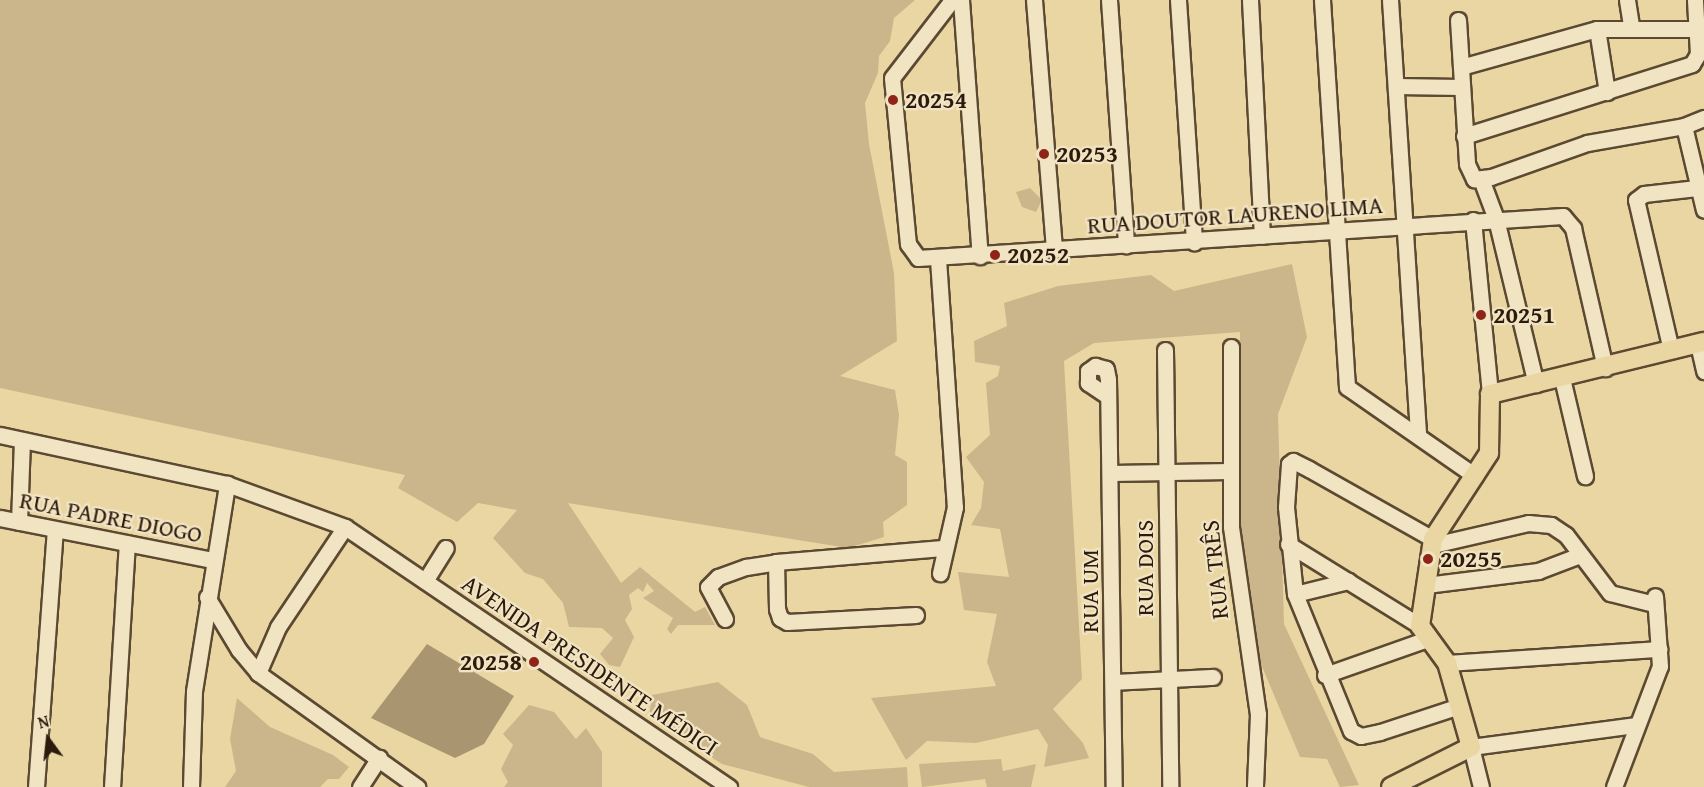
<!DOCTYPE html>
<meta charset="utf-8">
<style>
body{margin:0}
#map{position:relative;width:1704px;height:787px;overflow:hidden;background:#ead6a3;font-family:"Gentium Book Plus",serif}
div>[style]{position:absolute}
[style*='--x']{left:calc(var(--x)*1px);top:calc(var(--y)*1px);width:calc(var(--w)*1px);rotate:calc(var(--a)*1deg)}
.green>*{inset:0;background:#cab68a}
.water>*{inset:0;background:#a99670}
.roads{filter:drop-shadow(2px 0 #5c4932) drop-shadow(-2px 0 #5c4932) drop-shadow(0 2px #5c4932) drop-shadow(0 -2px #5c4932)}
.minor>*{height:15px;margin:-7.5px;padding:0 7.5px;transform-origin:7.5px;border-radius:7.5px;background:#f1e4c3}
.major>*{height:18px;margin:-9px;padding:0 9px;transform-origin:9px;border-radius:9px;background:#ead6a3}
.dots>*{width:16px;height:16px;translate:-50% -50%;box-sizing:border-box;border:3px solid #f1e4c3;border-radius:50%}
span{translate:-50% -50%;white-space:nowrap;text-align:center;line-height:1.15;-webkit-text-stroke:4.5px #f1e4c3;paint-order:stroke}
.poi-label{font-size:24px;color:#2c1a0d;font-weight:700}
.left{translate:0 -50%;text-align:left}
.right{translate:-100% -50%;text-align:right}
.street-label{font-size:24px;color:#2c1a0d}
.north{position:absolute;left:18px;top:709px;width:60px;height:60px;-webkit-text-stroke:4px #f1e4c3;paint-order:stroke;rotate:345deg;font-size:16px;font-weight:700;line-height:24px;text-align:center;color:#2c1a0d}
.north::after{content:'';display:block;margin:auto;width:21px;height:27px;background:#2c1a0d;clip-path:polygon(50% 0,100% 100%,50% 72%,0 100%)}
</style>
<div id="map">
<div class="green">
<i style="clip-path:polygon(0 0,915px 0,894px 18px,890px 41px,879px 56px,878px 73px,865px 103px,869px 144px,894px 273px,897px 341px,840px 376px,895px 390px,899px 415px,895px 455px,907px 462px,907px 505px,883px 522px,884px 537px,848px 548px,568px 503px,621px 583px,640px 567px,695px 612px,705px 607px,715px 625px,678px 625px,671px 634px,667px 629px,673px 618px,643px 598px,654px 591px,647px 583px,643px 592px,638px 588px,629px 595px,632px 609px,625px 620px,634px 637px,620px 667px,609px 665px,600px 654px,613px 638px,602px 628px,569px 627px,563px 603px,543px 579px,525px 573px,493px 538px,517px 510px,478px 503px,457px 522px,398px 488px,405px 475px,0 388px)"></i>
<i style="clip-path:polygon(1030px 188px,1042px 200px,1036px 212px,1022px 207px,1016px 192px)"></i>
<i style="clip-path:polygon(1292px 264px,1307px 337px,1278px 414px,1284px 624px,1359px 785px,1340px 787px,1327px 759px,1300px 757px,1258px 657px,1238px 509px,1240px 332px,1094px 343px,1064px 361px,1082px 679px,1053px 709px,1083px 743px,1089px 758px,1044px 767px,1048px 745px,1038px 729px,976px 743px,927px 741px,906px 760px,871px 698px,996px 686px,987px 662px,997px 614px,964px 610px,958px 572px,1009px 577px,1000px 529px,971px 525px,981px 508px,984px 482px,966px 457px,990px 435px,986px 383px,998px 376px,1000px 366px,975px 362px,974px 341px,1007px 326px,1004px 303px,1058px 286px,1151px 275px,1174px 291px)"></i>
<i style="clip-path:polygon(718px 682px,747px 705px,760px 737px,813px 754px,834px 772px,907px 767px,908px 787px,809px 787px,722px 764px,649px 717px,652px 695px)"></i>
<i style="clip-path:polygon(237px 698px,270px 727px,333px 755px,349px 767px,339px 779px,328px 779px,320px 787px,225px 787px,236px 771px,230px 739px)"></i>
<i style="clip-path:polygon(529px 705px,554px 712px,576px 739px,586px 728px,602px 752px,602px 787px,504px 787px,508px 782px,501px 769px,513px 745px,503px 734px)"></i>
<i style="clip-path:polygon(1001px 759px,1003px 771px,1036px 764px,1031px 787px,987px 787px,985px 779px,922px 787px,919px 764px)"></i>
</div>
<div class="water">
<i style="clip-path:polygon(427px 644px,514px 696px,484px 744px,455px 758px,371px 718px)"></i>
</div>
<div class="roads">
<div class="minor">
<i style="--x:952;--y:0;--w:98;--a:127.6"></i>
<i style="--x:892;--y:78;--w:167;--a:84.5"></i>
<i style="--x:908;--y:244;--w:17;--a:54"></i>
<i style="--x:918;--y:258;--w:646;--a:-3.73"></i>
<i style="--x:1563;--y:216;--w:16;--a:50"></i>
<i style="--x:1573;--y:228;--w:144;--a:77.1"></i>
<i style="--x:961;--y:0;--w:257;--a:85.8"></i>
<i style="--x:1034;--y:0;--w:251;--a:85.4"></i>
<i style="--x:1109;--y:0;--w:246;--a:86"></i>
<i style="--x:1178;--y:0;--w:243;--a:86.2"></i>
<i style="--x:1250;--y:0;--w:236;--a:87.1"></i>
<i style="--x:1322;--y:0;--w:388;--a:86.3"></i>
<i style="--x:1347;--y:387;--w:156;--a:34.8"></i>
<i style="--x:1390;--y:0;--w:435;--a:86.3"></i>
<i style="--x:1627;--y:0;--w:26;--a:81"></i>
<i style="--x:1458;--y:20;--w:144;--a:86.4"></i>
<i style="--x:1467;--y:164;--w:17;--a:65"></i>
<i style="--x:1474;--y:179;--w:17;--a:-7"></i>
<i style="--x:1491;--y:177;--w:102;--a:-19.5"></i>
<i style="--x:1587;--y:143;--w:98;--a:-9.9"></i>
<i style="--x:1684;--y:126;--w:22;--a:-22"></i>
<i style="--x:1597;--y:29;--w:64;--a:81"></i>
<i style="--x:1461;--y:67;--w:141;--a:-15.6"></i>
<i style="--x:1597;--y:29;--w:100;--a:0"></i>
<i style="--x:1396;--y:86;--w:65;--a:0.9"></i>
<i style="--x:1684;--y:126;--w:86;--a:76.6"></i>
<i style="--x:1464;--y:136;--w:239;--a:-17.5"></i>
<i style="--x:1692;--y:64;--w:12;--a:-59"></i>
<i style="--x:1698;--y:54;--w:54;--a:-93.2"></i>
<i style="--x:1481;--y:179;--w:43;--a:69.4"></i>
<i style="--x:1496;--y:219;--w:170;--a:76.4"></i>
<i style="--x:1473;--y:220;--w:175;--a:84.4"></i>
<i style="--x:938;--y:259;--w:249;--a:86.1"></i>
<i style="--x:955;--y:507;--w:68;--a:102.8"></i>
<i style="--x:1698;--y:344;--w:28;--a:77"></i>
<i style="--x:1231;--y:347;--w:180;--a:90"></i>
<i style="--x:1231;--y:527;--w:189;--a:81.8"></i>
<i style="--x:1258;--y:714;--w:73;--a:92.4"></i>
<i style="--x:1165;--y:350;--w:437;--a:89.3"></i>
<i style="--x:1671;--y:350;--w:154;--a:-103.1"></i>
<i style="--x:1636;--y:200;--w:10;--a:-37"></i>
<i style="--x:1644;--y:194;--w:53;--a:-6.5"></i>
<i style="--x:1562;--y:378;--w:101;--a:76.8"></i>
<i style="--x:1106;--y:395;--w:22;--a:-146"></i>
<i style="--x:1088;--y:383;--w:12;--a:-90"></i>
<i style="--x:1088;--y:371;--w:9;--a:-36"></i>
<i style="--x:1095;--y:366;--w:11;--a:15"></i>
<i style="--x:1106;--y:369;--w:10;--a:79"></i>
<i style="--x:1108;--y:379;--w:408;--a:89.2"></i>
<i style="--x:0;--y:435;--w:232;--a:12.2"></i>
<i style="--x:227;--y:484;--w:126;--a:20"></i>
<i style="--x:345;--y:527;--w:464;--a:34.1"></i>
<i style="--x:1111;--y:473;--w:119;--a:-1"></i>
<i style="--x:0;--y:518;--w:216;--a:11.2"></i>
<i style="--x:19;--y:522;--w:82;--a:-87.9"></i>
<i style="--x:1433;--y:539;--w:142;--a:-150.6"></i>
<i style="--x:1309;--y:469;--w:18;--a:-153"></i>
<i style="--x:1293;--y:461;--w:5;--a:143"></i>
<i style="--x:1289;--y:464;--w:43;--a:94"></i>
<i style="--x:1286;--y:507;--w:87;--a:84.1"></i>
<i style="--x:1295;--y:594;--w:148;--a:67.8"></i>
<i style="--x:1351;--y:731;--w:11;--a:27"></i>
<i style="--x:1361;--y:736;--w:19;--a:-12"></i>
<i style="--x:1380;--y:732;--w:83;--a:-18.2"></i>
<i style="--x:1288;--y:544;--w:155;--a:31.8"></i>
<i style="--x:1433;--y:545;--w:98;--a:-13"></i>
<i style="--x:1528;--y:523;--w:23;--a:5"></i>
<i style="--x:1551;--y:525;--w:18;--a:34"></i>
<i style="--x:1566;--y:535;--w:73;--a:52.8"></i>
<i style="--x:1610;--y:593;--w:45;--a:14"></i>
<i style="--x:425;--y:581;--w:39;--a:-58"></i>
<i style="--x:1426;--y:585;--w:113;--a:-7.1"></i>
<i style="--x:1538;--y:571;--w:45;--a:-20.9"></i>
<i style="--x:1295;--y:594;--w:55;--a:-13.8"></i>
<i style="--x:207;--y:597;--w:62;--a:58.9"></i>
<i style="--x:239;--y:650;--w:30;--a:50"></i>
<i style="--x:258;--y:673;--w:196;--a:35.6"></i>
<i style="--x:916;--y:615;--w:129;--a:176.9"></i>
<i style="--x:787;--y:622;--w:8;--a:-150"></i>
<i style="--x:780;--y:618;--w:9;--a:-108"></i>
<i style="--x:777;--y:609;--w:47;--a:-91.2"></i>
<i style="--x:776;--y:562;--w:167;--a:-4.8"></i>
<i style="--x:725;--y:619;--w:36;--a:-118"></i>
<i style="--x:708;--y:587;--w:14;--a:-45"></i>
<i style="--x:718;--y:577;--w:30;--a:-20"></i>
<i style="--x:746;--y:567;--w:30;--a:-9"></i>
<i style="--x:1447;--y:663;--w:213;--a:-3.8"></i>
<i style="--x:258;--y:673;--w:50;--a:-66.5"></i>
<i style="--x:278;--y:627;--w:120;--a:-56.2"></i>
<i style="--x:1325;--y:675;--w:108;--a:-19.4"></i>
<i style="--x:1113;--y:682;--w:100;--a:-2.9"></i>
<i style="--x:36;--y:787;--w:258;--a:-85.8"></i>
<i style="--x:112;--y:787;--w:244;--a:-86.5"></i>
<i style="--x:191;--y:787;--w:96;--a:-88.2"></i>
<i style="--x:194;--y:691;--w:210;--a:-80.9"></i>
<i style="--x:360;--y:787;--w:35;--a:-57"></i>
<i style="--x:1481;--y:787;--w:41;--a:-104"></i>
<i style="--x:1471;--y:747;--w:165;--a:-7.6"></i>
<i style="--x:1614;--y:787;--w:129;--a:-69.2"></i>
<i style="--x:1660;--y:666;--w:70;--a:-94.1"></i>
</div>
<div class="major">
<i style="--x:1391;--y:787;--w:89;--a:-26.6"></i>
<i style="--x:1471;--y:747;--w:87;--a:-105.9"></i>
<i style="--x:1447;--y:663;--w:46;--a:-126.1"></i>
<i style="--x:1420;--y:626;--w:88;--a:-81.5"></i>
<i style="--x:1433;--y:539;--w:103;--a:-56.9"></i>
<i style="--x:1489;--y:453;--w:59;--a:-89"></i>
<i style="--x:1490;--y:394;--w:220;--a:-13.7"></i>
</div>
</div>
<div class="dots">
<i style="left:893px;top:100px;background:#8f2418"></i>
<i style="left:1044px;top:154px;background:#8f2418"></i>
<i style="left:995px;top:255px;background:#8f2418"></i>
<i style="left:1481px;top:315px;background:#8f2418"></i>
<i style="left:1428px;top:559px;background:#8f2418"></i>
<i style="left:534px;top:662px;background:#8f2418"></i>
</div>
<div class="poi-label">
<span class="left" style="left:905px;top:100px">20254</span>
<span class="left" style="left:1056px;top:154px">20253</span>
<span class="left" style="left:1007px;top:255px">20252</span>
<span class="left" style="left:1493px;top:315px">20251</span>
<span class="left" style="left:1440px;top:559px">20255</span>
<span class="right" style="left:522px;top:662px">20258</span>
</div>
<div class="street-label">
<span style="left:1235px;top:215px;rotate:-4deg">RUA DOUTOR LAURENO LIMA</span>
<span style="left:111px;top:517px;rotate:11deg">RUA PADRE DIOGO</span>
<span style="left:1145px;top:568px;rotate:-90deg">RUA DOIS</span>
<span style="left:1215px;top:570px;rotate:-96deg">RUA TRÊS</span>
<span style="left:1090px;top:591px;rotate:-90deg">RUA UM</span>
<span style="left:590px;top:665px;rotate:34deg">AVENIDA PRESIDENTE MÉDICI</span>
</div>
<div class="north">N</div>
</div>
